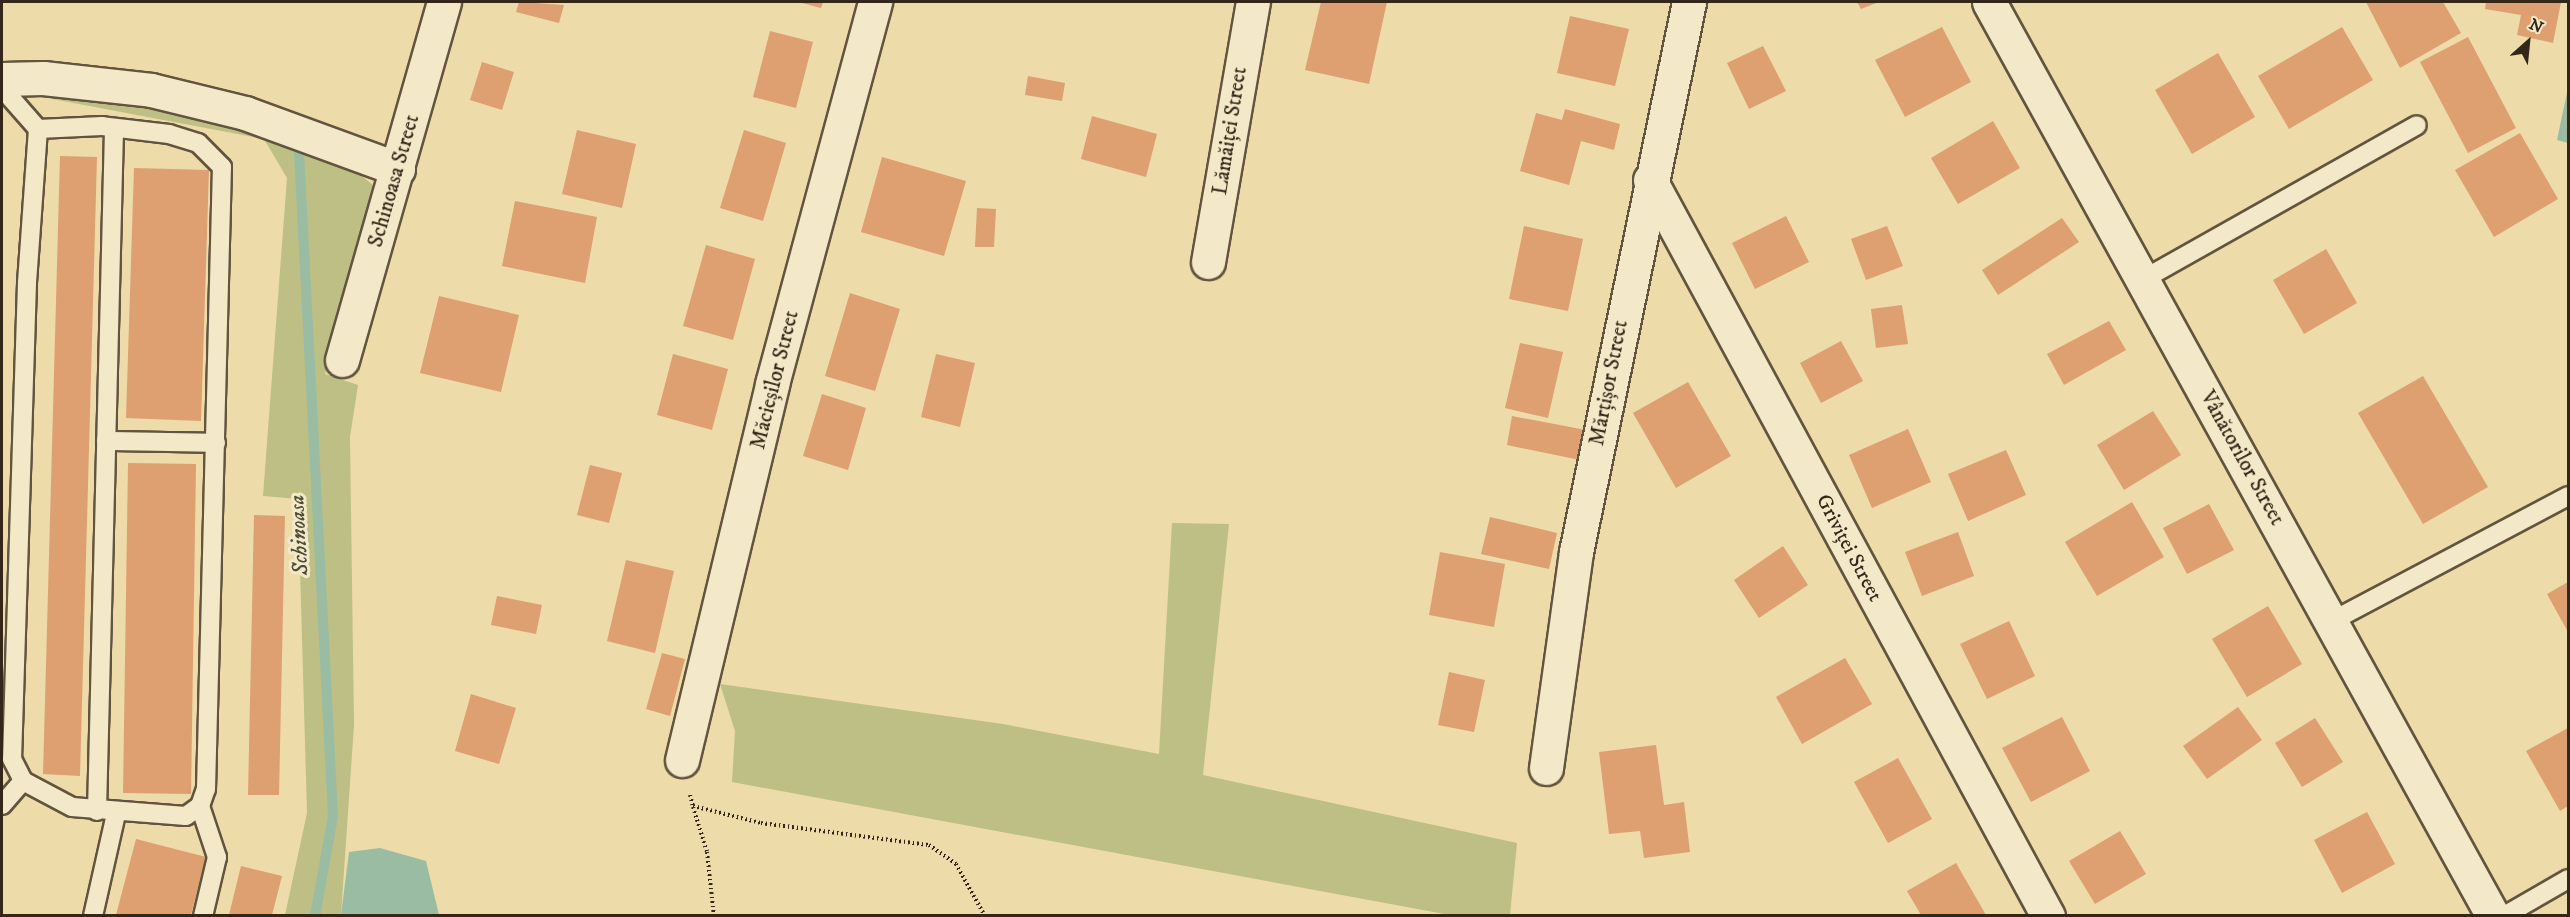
<!DOCTYPE html>
<meta charset="utf-8">
<style>
body{margin:0}
#map{position:relative;width:2570px;height:917px;overflow:hidden;background:#eddba9;font-family:"IM FELL DW Pica",serif}
div>[style]{position:absolute}
[style*='--x']{left:calc(var(--x)*1px);top:calc(var(--y)*1px);width:calc(var(--w)*1px);rotate:calc(var(--a)*1deg)}
.green>*{inset:0;background:#bdbf85}
.water>*{inset:0;background:#9abca2}
.stream>*{height:10px;margin:-5px;padding:0 5px;transform-origin:5px;border-radius:5px;background:#9abca2}
.building>*{inset:0;background:#de9f71}
.path>*{height:4px;margin-top:-2px;transform-origin:0;background:repeating-linear-gradient(90deg,#34271a 0 1.5px,transparent 0 4.5px)}
.roads{filter:drop-shadow(2px 0 #62543e) drop-shadow(-2px 0 #62543e) drop-shadow(0 2px #62543e) drop-shadow(0 -2px #62543e)}
.lane>*{height:18px;margin:-9px;padding:0 9px;transform-origin:9px;border-radius:9px;background:#f3e8c7}
.street>*{height:33px;margin:-16.5px;padding:0 16.5px;transform-origin:16.5px;border-radius:16.5px;background:#f3e8c7}
span{translate:-50% -50%;white-space:nowrap;text-align:center;line-height:1.15;-webkit-text-stroke:6px #f3e8c7;paint-order:stroke}
.street-label{font-size:21px;color:#34271a}
.water-label{font-size:22px;color:#4e4c3c;font-style:italic}
.frame{position:absolute;inset:0;border:3px solid #34271a;pointer-events:none}
.north{position:absolute;left:2498px;top:12px;width:60px;height:60px;-webkit-text-stroke:4px #f3e8c7;paint-order:stroke;rotate:27deg;font-size:16px;font-weight:700;line-height:24px;text-align:center;color:#34271a}
.north::after{content:'';display:block;margin:auto;width:21px;height:27px;background:#34271a;clip-path:polygon(50% 0,100% 100%,50% 72%,0 100%)}
</style>
<div id="map">
<div class="green">
<i style="clip-path:polygon(101px 95px,225px 115px,339px 158px,373px 185px,325px 374px,358px 385px,350px 437px,354px 725px,341px 915px,285px 915px,307px 813px,298px 499px,263px 496px,287px 178px,264px 139px,42px 97px)"></i>
<i style="clip-path:polygon(1172px 523px,1229px 524px,1203px 775px,1517px 843px,1510px 915px,1450px 915px,732px 782px,735px 731px,720px 684px,1003px 724px,1159px 754px)"></i>
</div>
<div class="water">
<i style="clip-path:polygon(2568px 88px,2568px 143px,2557px 140px)"></i>
<i style="clip-path:polygon(380px 848px,426px 861px,439px 915px,341px 915px,349px 852px)"></i>
</div>
<div class="stream">
<i style="--x:299;--y:152;--w:665;--a:87.07"></i>
<i style="--x:333;--y:816;--w:102;--a:100.2"></i>
</div>
<div class="building">
<i style="clip-path:polygon(519px 2px,564px 5px,559px 23px,516px 12px)"></i>
<i style="clip-path:polygon(798px 2px,823px 2px,821px 8px)"></i>
<i style="clip-path:polygon(1321px 2px,1387px 2px,1369px 84px,1305px 70px)"></i>
<i style="clip-path:polygon(1857px 2px,1879px 2px,1861px 9px)"></i>
<i style="clip-path:polygon(2366px 2px,2443px 2px,2461px 33px,2400px 68px)"></i>
<i style="clip-path:polygon(2486px 2px,2561px 2px,2553px 43px,2517px 35px,2521px 15px,2485px 9px)"></i>
<i style="clip-path:polygon(1570px 16px,1629px 29px,1615px 86px,1557px 73px)"></i>
<i style="clip-path:polygon(1942px 27px,1971px 82px,1905px 117px,1875px 60px)"></i>
<i style="clip-path:polygon(2342px 27px,2373px 80px,2289px 129px,2258px 76px)"></i>
<i style="clip-path:polygon(770px 31px,813px 42px,796px 108px,753px 97px)"></i>
<i style="clip-path:polygon(2468px 37px,2516px 128px,2468px 153px,2420px 62px)"></i>
<i style="clip-path:polygon(1763px 46px,1786px 91px,1749px 109px,1727px 63px)"></i>
<i style="clip-path:polygon(2218px 53px,2255px 117px,2192px 154px,2155px 90px)"></i>
<i style="clip-path:polygon(482px 62px,514px 72px,502px 110px,470px 100px)"></i>
<i style="clip-path:polygon(1028px 76px,1065px 83px,1062px 101px,1025px 95px)"></i>
<i style="clip-path:polygon(1565px 109px,1620px 124px,1614px 150px,1581px 141px,1569px 185px,1520px 171px,1536px 113px,1562px 120px)"></i>
<i style="clip-path:polygon(1092px 116px,1157px 134px,1146px 177px,1081px 159px)"></i>
<i style="clip-path:polygon(1993px 121px,2020px 168px,1958px 204px,1931px 158px)"></i>
<i style="clip-path:polygon(577px 130px,636px 144px,622px 208px,562px 194px)"></i>
<i style="clip-path:polygon(744px 130px,786px 143px,763px 221px,720px 208px)"></i>
<i style="clip-path:polygon(2520px 133px,2558px 199px,2494px 237px,2455px 170px)"></i>
<i style="clip-path:polygon(60px 156px,97px 157px,80px 776px,43px 774px)"></i>
<i style="clip-path:polygon(882px 157px,966px 181px,944px 256px,861px 232px)"></i>
<i style="clip-path:polygon(134px 168px,209px 170px,201px 421px,126px 418px)"></i>
<i style="clip-path:polygon(515px 201px,597px 217px,585px 283px,502px 266px)"></i>
<i style="clip-path:polygon(977px 208px,996px 209px,994px 247px,975px 247px)"></i>
<i style="clip-path:polygon(1786px 216px,1809px 262px,1755px 289px,1732px 243px)"></i>
<i style="clip-path:polygon(2062px 218px,2079px 242px,1998px 295px,1982px 270px)"></i>
<i style="clip-path:polygon(1524px 226px,1583px 239px,1568px 311px,1509px 299px)"></i>
<i style="clip-path:polygon(1887px 226px,1903px 266px,1866px 280px,1851px 239px)"></i>
<i style="clip-path:polygon(706px 245px,755px 259px,733px 340px,683px 326px)"></i>
<i style="clip-path:polygon(2326px 249px,2357px 303px,2304px 334px,2273px 280px)"></i>
<i style="clip-path:polygon(850px 293px,900px 309px,875px 391px,825px 376px)"></i>
<i style="clip-path:polygon(439px 296px,519px 315px,501px 392px,420px 373px)"></i>
<i style="clip-path:polygon(1902px 305px,1908px 344px,1876px 348px,1871px 309px)"></i>
<i style="clip-path:polygon(2109px 321px,2126px 350px,2064px 385px,2047px 354px)"></i>
<i style="clip-path:polygon(1841px 341px,1863px 381px,1821px 403px,1800px 363px)"></i>
<i style="clip-path:polygon(1520px 343px,1563px 352px,1548px 418px,1505px 408px)"></i>
<i style="clip-path:polygon(673px 354px,728px 369px,712px 430px,657px 415px)"></i>
<i style="clip-path:polygon(936px 354px,975px 363px,960px 427px,921px 417px)"></i>
<i style="clip-path:polygon(2423px 376px,2488px 487px,2423px 524px,2358px 413px)"></i>
<i style="clip-path:polygon(1688px 382px,1731px 456px,1676px 488px,1633px 413px)"></i>
<i style="clip-path:polygon(822px 394px,866px 408px,848px 470px,803px 456px)"></i>
<i style="clip-path:polygon(2153px 411px,2181px 455px,2124px 490px,2097px 445px)"></i>
<i style="clip-path:polygon(1512px 416px,1586px 430px,1580px 460px,1507px 445px)"></i>
<i style="clip-path:polygon(1908px 429px,1931px 482px,1872px 508px,1849px 455px)"></i>
<i style="clip-path:polygon(2006px 450px,2026px 495px,1968px 521px,1948px 474px)"></i>
<i style="clip-path:polygon(128px 463px,196px 464px,191px 794px,123px 793px)"></i>
<i style="clip-path:polygon(590px 465px,622px 473px,609px 523px,577px 515px)"></i>
<i style="clip-path:polygon(2132px 502px,2164px 557px,2097px 596px,2065px 542px)"></i>
<i style="clip-path:polygon(2209px 504px,2234px 550px,2187px 574px,2163px 528px)"></i>
<i style="clip-path:polygon(254px 515px,285px 516px,279px 795px,248px 795px)"></i>
<i style="clip-path:polygon(1490px 517px,1557px 533px,1549px 569px,1481px 554px)"></i>
<i style="clip-path:polygon(1958px 532px,1974px 576px,1922px 596px,1905px 552px)"></i>
<i style="clip-path:polygon(1783px 546px,1808px 585px,1759px 618px,1734px 580px)"></i>
<i style="clip-path:polygon(1440px 552px,1505px 564px,1494px 627px,1429px 615px)"></i>
<i style="clip-path:polygon(626px 560px,674px 571px,655px 653px,607px 641px)"></i>
<i style="clip-path:polygon(2568px 582px,2568px 632px,2547px 594px)"></i>
<i style="clip-path:polygon(497px 596px,542px 605px,536px 634px,491px 625px)"></i>
<i style="clip-path:polygon(2268px 606px,2302px 664px,2247px 697px,2212px 639px)"></i>
<i style="clip-path:polygon(2009px 621px,2035px 676px,1987px 699px,1960px 644px)"></i>
<i style="clip-path:polygon(662px 653px,685px 659px,670px 716px,646px 709px)"></i>
<i style="clip-path:polygon(1845px 658px,1872px 704px,1802px 744px,1776px 697px)"></i>
<i style="clip-path:polygon(1449px 672px,1485px 680px,1474px 732px,1438px 725px)"></i>
<i style="clip-path:polygon(471px 694px,516px 708px,499px 764px,455px 751px)"></i>
<i style="clip-path:polygon(2238px 707px,2262px 740px,2207px 779px,2183px 746px)"></i>
<i style="clip-path:polygon(2062px 717px,2090px 771px,2031px 802px,2002px 748px)"></i>
<i style="clip-path:polygon(2315px 718px,2343px 762px,2302px 787px,2275px 743px)"></i>
<i style="clip-path:polygon(2568px 728px,2568px 806px,2560px 811px,2526px 751px)"></i>
<i style="clip-path:polygon(1656px 745px,1664px 805px,1684px 802px,1690px 852px,1644px 858px,1640px 831px,1609px 834px,1599px 752px)"></i>
<i style="clip-path:polygon(1898px 758px,1932px 819px,1888px 843px,1854px 782px)"></i>
<i style="clip-path:polygon(2367px 812px,2395px 864px,2342px 893px,2314px 840px)"></i>
<i style="clip-path:polygon(2120px 831px,2146px 874px,2095px 904px,2069px 861px)"></i>
<i style="clip-path:polygon(136px 839px,206px 857px,191px 915px,116px 915px)"></i>
<i style="clip-path:polygon(1956px 863px,1986px 915px,1921px 915px,1907px 891px)"></i>
<i style="clip-path:polygon(241px 866px,282px 876px,272px 915px,229px 915px)"></i>
</div>
<div class="path">
<i style="--x:690;--y:795;--w:11;--a:75"></i>
<i style="--x:693;--y:806;--w:70;--a:14"></i>
<i style="--x:761;--y:823;--w:169;--a:7.5"></i>
<i style="--x:929;--y:845;--w:33;--a:35"></i>
<i style="--x:956;--y:864;--w:60;--a:60.9"></i>
<i style="--x:693;--y:807;--w:47;--a:72.7"></i>
<i style="--x:707;--y:852;--w:64;--a:83.8"></i>
</div>
<div class="roads">
<div class="lane">
<i style="--x:2;--y:88;--w:55;--a:48.7"></i>
<i style="--x:38;--y:129;--w:154;--a:94.1"></i>
<i style="--x:27;--y:283;--w:476;--a:91.8"></i>
<i style="--x:12;--y:759;--w:25;--a:63"></i>
<i style="--x:23;--y:781;--w:55;--a:28"></i>
<i style="--x:72;--y:807;--w:114;--a:4.5"></i>
<i style="--x:186;--y:816;--w:17;--a:-36"></i>
<i style="--x:200;--y:806;--w:18;--a:-71"></i>
<i style="--x:206;--y:789;--w:622;--a:-88.53"></i>
<i style="--x:222;--y:167;--w:34;--a:-135"></i>
<i style="--x:198;--y:143;--w:30;--a:-163"></i>
<i style="--x:169;--y:134;--w:67;--a:-173.2"></i>
<i style="--x:102;--y:126;--w:64;--a:177.3"></i>
<i style="--x:2144;--y:279;--w:313;--a:-29.4"></i>
<i style="--x:106;--y:441;--w:110;--a:1"></i>
<i style="--x:2332;--y:621;--w:267;--a:-27.9"></i>
<i style="--x:2;--y:805;--w:32;--a:-49"></i>
<i style="--x:200;--y:806;--w:54;--a:71.6"></i>
<i style="--x:217;--y:857;--w:61;--a:103.3"></i>
<i style="--x:97;--y:811;--w:683;--a:-88.57"></i>
<i style="--x:93;--y:916;--w:105;--a:-77.3"></i>
<i style="--x:2504;--y:916;--w:74;--a:-30"></i>
</div>
<div class="street">
<i style="--x:1989;--y:2;--w:1044;--a:61.13"></i>
<i style="--x:2;--y:79;--w:41;--a:-1.4"></i>
<i style="--x:43;--y:78;--w:109;--a:6.3"></i>
<i style="--x:151;--y:90;--w:97;--a:13.7"></i>
<i style="--x:245;--y:113;--w:163;--a:20.1"></i>
<i style="--x:1650;--y:180;--w:837;--a:61.6"></i>
<i style="--x:1208;--y:262;--w:264;--a:-80.2"></i>
<i style="--x:342;--y:360;--w:372;--a:-74.1"></i>
<i style="--x:682;--y:760;--w:387;--a:-76.5"></i>
<i style="--x:772;--y:384;--w:396;--a:-74.9"></i>
<i style="--x:1546;--y:768;--w:218;--a:-82.1"></i>
<i style="--x:1576;--y:552;--w:561;--a:-78.39"></i>
</div>
</div>
<div class="street-label">
<span style="left:1230px;top:131px;rotate:-81deg">Lămăiței Street</span>
<span style="left:394px;top:181px;rotate:-74deg">Schinoasa Street</span>
<span style="left:775px;top:380px;rotate:-76deg">Măcieșilor Street</span>
<span style="left:1609px;top:383px;rotate:-79deg">Mărțișor Street</span>
<span style="left:2242px;top:458px;rotate:61deg">Vânătorilor Street</span>
<span style="left:1849px;top:548px;rotate:62deg">Griviței Street</span>
</div>
<div class="water-label">
<span style="left:299px;top:535px;rotate:-93deg">Schinoasa</span>
</div>
<div class="frame"></div>
<div class="north">N</div>
</div>
